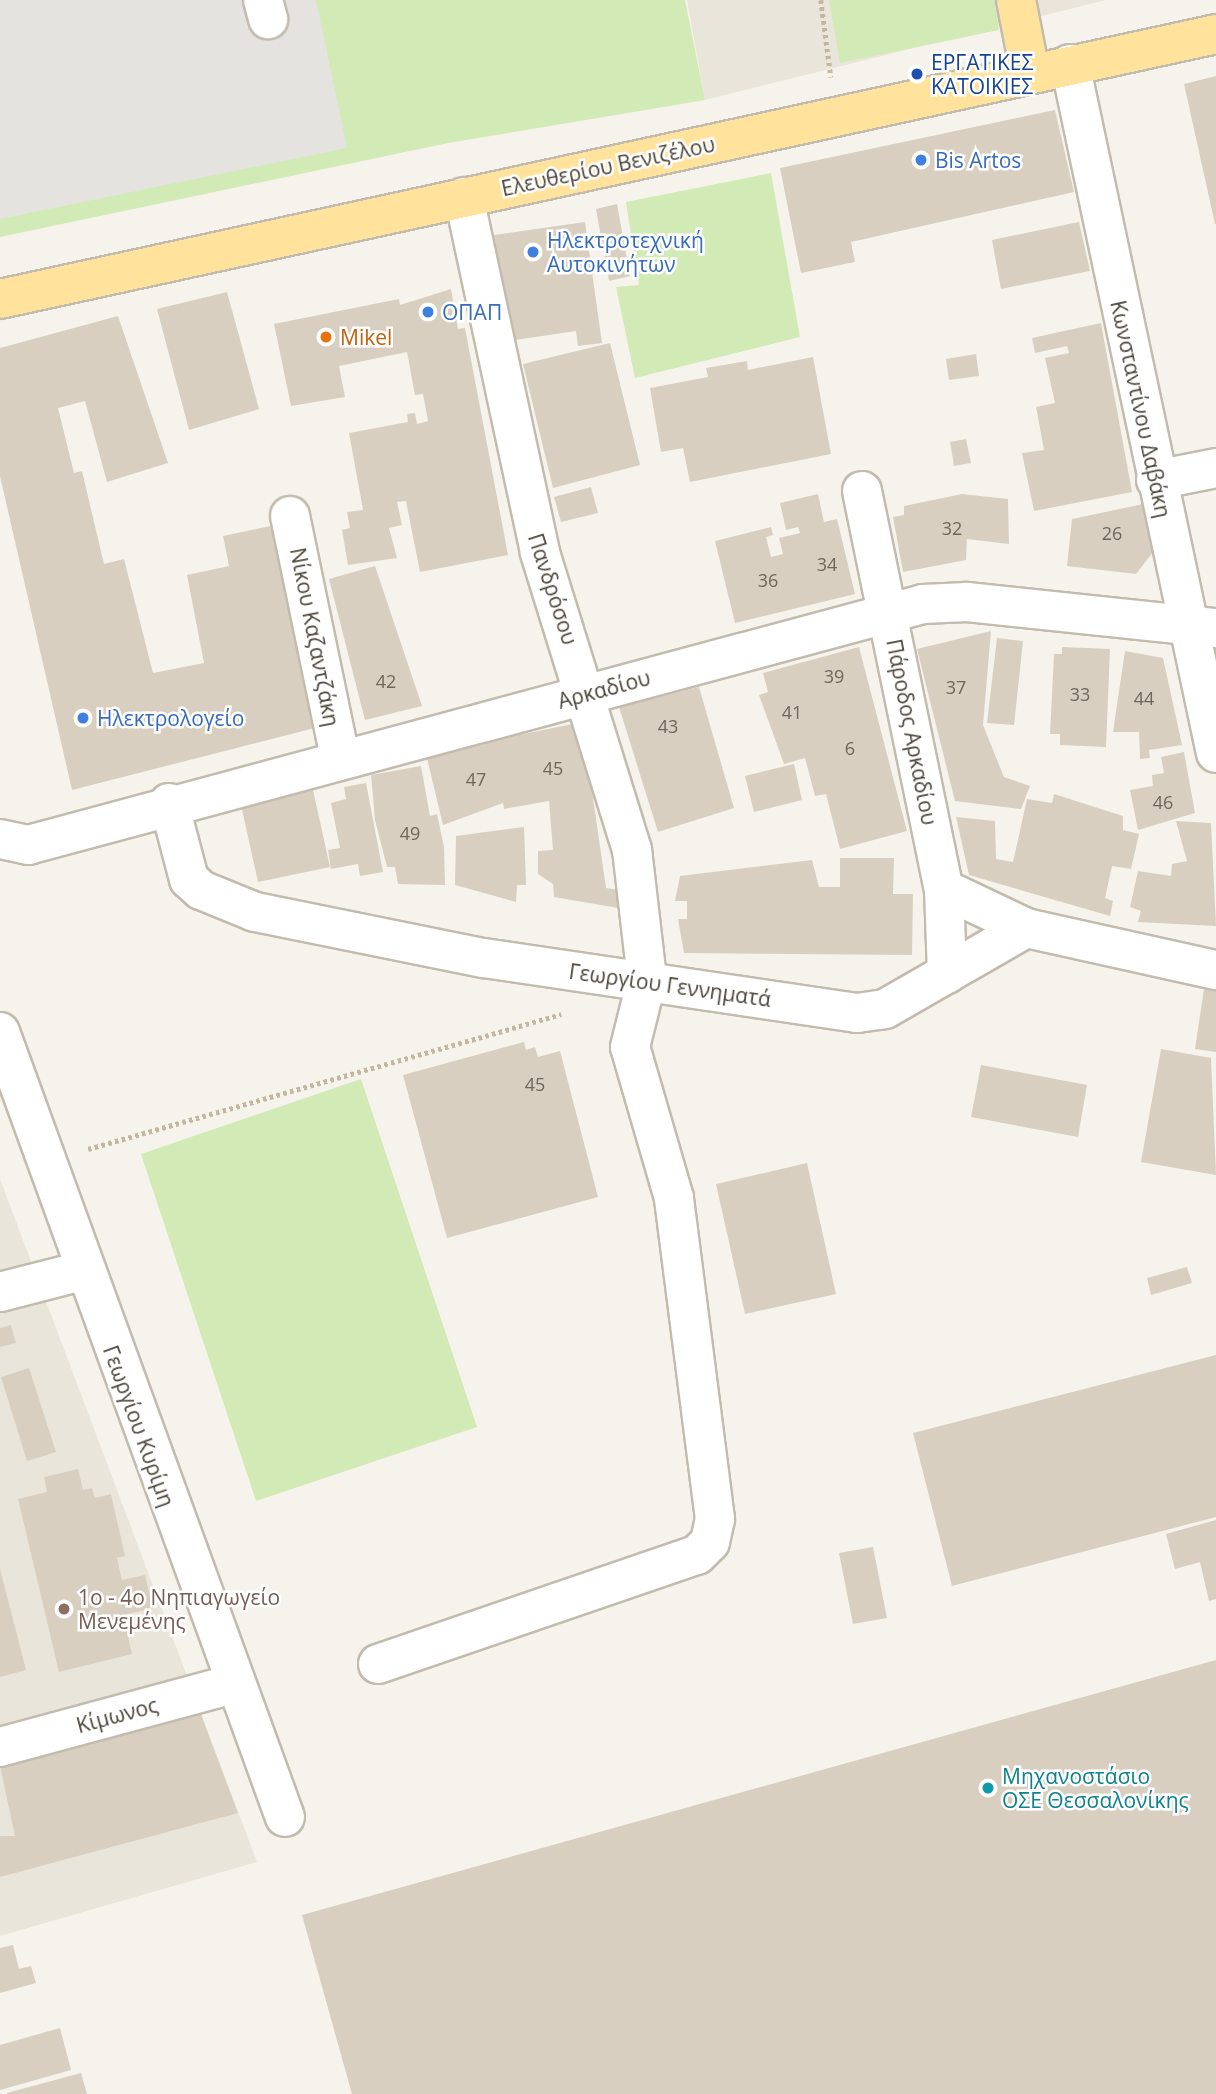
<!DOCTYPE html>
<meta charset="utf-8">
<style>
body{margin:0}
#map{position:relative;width:1216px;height:2094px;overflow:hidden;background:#f6f3ec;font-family:"Open Sans",sans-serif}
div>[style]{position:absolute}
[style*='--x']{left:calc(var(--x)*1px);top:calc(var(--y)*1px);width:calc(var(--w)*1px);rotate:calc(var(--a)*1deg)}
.residential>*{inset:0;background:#eae5da}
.green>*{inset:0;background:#d2eab5}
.parking>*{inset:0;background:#e5e3e0}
.building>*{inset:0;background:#d8cfc1}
.path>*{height:4.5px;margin-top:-2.25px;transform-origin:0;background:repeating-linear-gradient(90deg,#c4b79f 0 3.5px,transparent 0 7px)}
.roads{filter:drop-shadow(2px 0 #c2bbae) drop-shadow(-2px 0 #c2bbae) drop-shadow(0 2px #c2bbae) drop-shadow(0 -2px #c2bbae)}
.minor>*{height:38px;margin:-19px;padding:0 19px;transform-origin:19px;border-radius:19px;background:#fff}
.major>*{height:38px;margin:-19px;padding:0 19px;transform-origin:19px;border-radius:19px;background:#ffe39c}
.dots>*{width:19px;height:19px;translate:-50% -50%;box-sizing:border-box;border:4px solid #fff;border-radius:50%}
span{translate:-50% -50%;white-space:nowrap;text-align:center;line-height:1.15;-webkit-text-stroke:5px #fff;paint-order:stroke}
.number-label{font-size:18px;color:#6e675b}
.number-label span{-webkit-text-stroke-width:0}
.transit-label{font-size:21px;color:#164399}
.left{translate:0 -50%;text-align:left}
.shop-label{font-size:21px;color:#366cbe}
.street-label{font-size:21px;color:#4b4439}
.food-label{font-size:21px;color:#c56008}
.education-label{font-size:21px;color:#785e54}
.culture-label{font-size:21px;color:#0d838f}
</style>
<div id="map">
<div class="residential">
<i style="clip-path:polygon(687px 0,1106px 0,705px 100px)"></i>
<i style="clip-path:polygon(0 1179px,257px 1862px,0 1936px)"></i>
</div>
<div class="green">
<i style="clip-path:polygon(0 0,685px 0,705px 100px,448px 143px,0 237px)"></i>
<i style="clip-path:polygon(829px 0,994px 0,999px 30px,840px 63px)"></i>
<i style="clip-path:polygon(771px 173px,800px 337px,635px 378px,616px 287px,639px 285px,626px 202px)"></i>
<i style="clip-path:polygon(361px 1079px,477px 1427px,256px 1501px,141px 1154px)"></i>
</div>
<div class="parking">
<i style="clip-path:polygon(0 0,316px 0,347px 148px,0 219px)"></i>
</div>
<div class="building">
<i style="clip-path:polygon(1216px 76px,1216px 224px,1215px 224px,1184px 84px)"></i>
<i style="clip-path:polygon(1055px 110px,1074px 192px,851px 242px,855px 262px,801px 273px,780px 168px)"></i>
<i style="clip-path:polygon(617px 204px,630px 276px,609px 281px,596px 209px)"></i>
<i style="clip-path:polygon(585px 222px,602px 343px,578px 346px,576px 331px,515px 340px,494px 235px)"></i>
<i style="clip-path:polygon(1079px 222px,1090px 271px,1001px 289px,992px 240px)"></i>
<i style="clip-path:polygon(451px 289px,458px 329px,465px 328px,508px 555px,420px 572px,406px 501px,397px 502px,402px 525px,389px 528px,397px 558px,348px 565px,342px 530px,350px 528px,347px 512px,363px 510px,349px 433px,408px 422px,407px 414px,415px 413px,417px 424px,428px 421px,423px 394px,415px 395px,407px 352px,339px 366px,345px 397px,291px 406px,274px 324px,399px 299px,400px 305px)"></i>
<i style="clip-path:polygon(227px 292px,259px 409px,189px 430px,157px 309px)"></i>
<i style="clip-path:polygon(118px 316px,168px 463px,107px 482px,85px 401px,58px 408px,74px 473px,82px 471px,104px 564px,124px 559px,153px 673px,204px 663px,187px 575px,229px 566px,223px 536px,275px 525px,319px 727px,72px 790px,0 476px,0 348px)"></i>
<i style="clip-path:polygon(1101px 323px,1132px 492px,1034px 511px,1022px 453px,1044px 450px,1036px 407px,1055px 403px,1045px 358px,1069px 353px,1067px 346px,1035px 353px,1032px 338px)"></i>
<i style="clip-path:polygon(610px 343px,640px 465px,553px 488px,523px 364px)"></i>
<i style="clip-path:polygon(976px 354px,979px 376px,949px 380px,946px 359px)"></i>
<i style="clip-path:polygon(813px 357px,831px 454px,690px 482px,683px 448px,661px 452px,650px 388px,708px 377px,706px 368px,747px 361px,748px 370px)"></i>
<i style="clip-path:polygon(966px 439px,971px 463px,954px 466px,950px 442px)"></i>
<i style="clip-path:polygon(591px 487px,598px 513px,561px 522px,554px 497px)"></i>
<i style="clip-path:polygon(818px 494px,824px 522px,837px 519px,855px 594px,735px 623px,715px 541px,771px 527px,773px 535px,766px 537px,771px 557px,783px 554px,779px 538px,800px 533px,798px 527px,786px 530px,780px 503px)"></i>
<i style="clip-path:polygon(962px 494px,1008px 499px,1009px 544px,967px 539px,966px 560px,903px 572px,893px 517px,904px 515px,904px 506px)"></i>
<i style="clip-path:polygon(1148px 503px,1157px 547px,1136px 574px,1067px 566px,1072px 519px)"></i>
<i style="clip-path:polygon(375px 566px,422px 706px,365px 720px,329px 579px)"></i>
<i style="clip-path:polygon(991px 631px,983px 725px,1004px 777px,1030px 786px,1021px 809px,955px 801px,917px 649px)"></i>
<i style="clip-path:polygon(997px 638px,1023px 641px,1014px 725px,987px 723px)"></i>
<i style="clip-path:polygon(859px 647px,907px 831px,840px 849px,826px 794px,815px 796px,805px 758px,784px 764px,759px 695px,768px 692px,763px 673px)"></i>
<i style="clip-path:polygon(1062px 647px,1110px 649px,1106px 747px,1060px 745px,1060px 734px,1050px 734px,1054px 654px,1062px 654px)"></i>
<i style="clip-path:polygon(1125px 651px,1163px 658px,1182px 745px,1149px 750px,1150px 758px,1140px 759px,1139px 732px,1113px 732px)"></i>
<i style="clip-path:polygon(699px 687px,734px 808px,658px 832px,619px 707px)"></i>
<i style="clip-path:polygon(582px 722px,606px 888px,618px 890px,618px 908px,554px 897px,553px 884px,538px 874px,538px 851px,553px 850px,549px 801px,504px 809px,503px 803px,443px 825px,426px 754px)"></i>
<i style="clip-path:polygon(1184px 752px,1195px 813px,1138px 830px,1130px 790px,1153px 786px,1152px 775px,1164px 773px,1161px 757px)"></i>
<i style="clip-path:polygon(794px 764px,802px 800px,754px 812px,745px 776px)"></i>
<i style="clip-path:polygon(421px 766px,430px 816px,437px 814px,444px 847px,445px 885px,398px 884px,395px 867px,387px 867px,375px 820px,371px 775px)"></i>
<i style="clip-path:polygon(366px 783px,383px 872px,360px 876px,358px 864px,331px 869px,328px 850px,340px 848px,331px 803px,346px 799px,344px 787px)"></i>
<i style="clip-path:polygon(313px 790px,330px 867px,258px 882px,241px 805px)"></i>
<i style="clip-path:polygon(1054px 794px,1123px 816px,1123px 830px,1139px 834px,1131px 869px,1112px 866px,1105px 898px,1113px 901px,1110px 916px,969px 875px,956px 817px,995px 821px,996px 859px,1013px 862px,1027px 799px,1052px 803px)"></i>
<i style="clip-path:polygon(1176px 821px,1211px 823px,1216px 926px,1138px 922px,1141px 911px,1130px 907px,1138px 871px,1171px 876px,1172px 864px,1187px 861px)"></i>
<i style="clip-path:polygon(524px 827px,526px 885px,517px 885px,516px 902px,455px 885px,456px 836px)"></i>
<i style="clip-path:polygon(840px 858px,894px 858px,893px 894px,913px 894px,912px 955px,684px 953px,678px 919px,687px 919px,687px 901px,675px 901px,680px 876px,812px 860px,819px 887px,840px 887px)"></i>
<i style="clip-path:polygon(1204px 989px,1216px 991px,1216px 1052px,1195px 1049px)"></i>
<i style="clip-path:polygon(524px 1042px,526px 1050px,535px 1047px,538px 1057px,560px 1051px,598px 1197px,447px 1238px,403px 1075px)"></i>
<i style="clip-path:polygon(1161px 1049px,1211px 1058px,1216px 1175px,1141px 1162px)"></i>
<i style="clip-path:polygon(981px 1065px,1087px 1085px,1078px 1137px,971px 1117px)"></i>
<i style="clip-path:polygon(807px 1163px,836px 1294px,745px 1314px,716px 1184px)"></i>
<i style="clip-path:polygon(1187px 1267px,1192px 1283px,1151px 1295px,1147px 1278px)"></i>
<i style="clip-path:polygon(11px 1325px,16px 1343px,0 1347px,0 1328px)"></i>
<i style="clip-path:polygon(1216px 1355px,1216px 1517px,952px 1586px,913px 1433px)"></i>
<i style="clip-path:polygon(29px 1368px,56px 1452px,27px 1461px,1px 1377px)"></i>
<i style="clip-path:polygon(78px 1469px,83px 1490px,92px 1488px,95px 1498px,111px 1494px,125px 1556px,117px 1558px,122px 1580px,145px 1575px,153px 1608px,123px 1615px,132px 1654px,59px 1672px,18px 1499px,47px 1492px,44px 1477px)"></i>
<i style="clip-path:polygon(1216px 1520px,1216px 1599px,1209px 1601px,1200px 1562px,1175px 1569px,1166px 1534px)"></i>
<i style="clip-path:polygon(873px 1547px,887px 1618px,853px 1624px,839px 1553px)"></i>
<i style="clip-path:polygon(0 1569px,26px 1670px,0 1677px)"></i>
<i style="clip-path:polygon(1216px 1660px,1216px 2094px,352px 2094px,302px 1915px)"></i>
<i style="clip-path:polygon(200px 1712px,238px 1813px,0 1877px,0 1836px,15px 1836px,0 1766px)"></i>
<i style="clip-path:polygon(13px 1945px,19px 1969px,31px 1966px,36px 1983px,0 1993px,0 1948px)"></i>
<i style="clip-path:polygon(60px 2028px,71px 2070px,0 2090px,0 2045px)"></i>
<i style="clip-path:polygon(81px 2073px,87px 2094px,7px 2094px,7px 2093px)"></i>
</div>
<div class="path">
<i style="--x:821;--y:0;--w:78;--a:82.6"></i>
<i style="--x:88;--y:1149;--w:492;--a:-15.9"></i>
</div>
<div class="roads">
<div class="minor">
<i style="--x:263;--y:0;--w:20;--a:75"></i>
<i style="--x:1070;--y:64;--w:704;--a:78.04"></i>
<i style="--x:1156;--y:480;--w:61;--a:-11.3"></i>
<i style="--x:862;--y:491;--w:406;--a:78.4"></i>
<i style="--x:944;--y:889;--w:85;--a:88"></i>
<i style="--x:290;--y:516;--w:247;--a:78.3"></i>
<i style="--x:169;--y:803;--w:79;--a:75.3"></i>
<i style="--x:189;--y:879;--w:16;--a:43"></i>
<i style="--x:201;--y:890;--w:58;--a:22.2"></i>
<i style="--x:255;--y:912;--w:234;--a:11.4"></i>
<i style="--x:484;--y:958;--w:377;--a:8.4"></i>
<i style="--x:857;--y:1013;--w:28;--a:-8"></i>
<i style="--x:885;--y:1009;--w:163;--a:-29.9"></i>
<i style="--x:1026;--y:928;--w:195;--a:12.5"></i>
<i style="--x:0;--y:839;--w:29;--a:12"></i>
<i style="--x:28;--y:845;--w:927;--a:-15.07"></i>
<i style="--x:923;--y:604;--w:44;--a:-2.6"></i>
<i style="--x:967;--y:602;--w:250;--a:6"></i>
<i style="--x:944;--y:889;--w:91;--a:25.4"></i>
<i style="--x:0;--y:1032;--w:835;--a:70.05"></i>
<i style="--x:0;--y:1292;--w:85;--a:-14.4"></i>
<i style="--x:378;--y:1664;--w:337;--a:-18.9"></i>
<i style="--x:697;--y:1555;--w:18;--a:-45"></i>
<i style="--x:710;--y:1542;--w:24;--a:-78"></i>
<i style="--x:715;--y:1519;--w:324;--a:-97.3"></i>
<i style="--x:674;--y:1198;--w:157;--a:-106.2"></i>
<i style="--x:630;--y:1047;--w:70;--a:-76"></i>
<i style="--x:647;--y:979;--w:130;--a:-96.6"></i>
<i style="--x:632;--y:850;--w:312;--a:-107.2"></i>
<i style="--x:540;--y:552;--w:363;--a:-102.1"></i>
<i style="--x:0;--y:1747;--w:241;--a:-15.1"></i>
</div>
<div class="major">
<i style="--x:1016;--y:0;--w:73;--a:79"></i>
<i style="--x:0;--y:299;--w:1245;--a:-12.29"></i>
</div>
</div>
<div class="dots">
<i style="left:917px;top:74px;background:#1a4fb4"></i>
<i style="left:921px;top:160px;background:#3f7fe0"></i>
<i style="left:533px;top:252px;background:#3f7fe0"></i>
<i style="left:428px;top:312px;background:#3f7fe0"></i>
<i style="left:326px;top:337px;background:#e8710a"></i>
<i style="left:83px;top:718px;background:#3f7fe0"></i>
<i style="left:64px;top:1609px;background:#8d6e63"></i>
<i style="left:988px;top:1788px;background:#0f9aa8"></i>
</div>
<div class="number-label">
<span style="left:952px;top:528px">32</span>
<span style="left:1112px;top:533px">26</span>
<span style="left:827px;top:564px">34</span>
<span style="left:768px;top:580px">36</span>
<span style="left:834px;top:676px">39</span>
<span style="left:386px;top:681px">42</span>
<span style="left:956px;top:687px">37</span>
<span style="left:1080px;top:694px">33</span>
<span style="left:1144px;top:698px">44</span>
<span style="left:792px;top:712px">41</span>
<span style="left:668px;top:726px">43</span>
<span style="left:850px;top:748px">6</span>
<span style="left:553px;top:768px">45</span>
<span style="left:476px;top:779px">47</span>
<span style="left:1163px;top:802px">46</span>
<span style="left:410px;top:833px">49</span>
<span style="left:535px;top:1084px">45</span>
</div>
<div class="transit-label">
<span class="left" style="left:931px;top:74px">ΕΡΓΑΤΙΚΕΣ<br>ΚΑΤΟΙΚΙΕΣ</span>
</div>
<div class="shop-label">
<span class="left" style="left:935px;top:160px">Bis Artos</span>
<span class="left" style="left:547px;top:252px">Ηλεκτροτεχνική<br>Αυτοκινήτων</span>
<span class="left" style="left:442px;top:312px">ΟΠΑΠ</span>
<span class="left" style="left:97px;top:718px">Ηλεκτρολογείο</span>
</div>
<div class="street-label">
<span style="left:608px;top:166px;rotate:-12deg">Ελευθερίου Βενιζέλου</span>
<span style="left:1141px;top:409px;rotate:78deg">Κωνσταντίνου Δαβάκη</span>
<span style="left:553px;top:589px;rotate:72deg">Πανδρόσου</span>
<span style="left:315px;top:637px;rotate:79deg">Νίκου Καζαντζάκη</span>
<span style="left:604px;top:689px;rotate:-15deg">Αρκαδίου</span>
<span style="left:912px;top:732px;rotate:79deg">Πάροδος Αρκαδίου</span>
<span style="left:670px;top:985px;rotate:8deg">Γεωργίου Γεννηματά</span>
<span style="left:139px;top:1426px;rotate:70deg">Γεωργίου Κυρίμη</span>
<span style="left:117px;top:1715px;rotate:-15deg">Κίμωνος</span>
</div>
<div class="food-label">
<span class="left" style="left:340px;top:337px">Mikel</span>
</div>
<div class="education-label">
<span class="left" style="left:78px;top:1609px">1o - 4o Νηπιαγωγείο<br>Μενεμένης</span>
</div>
<div class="culture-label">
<span class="left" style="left:1002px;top:1788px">Μηχανοστάσιο<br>ΟΣΕ Θεσσαλονίκης</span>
</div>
</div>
